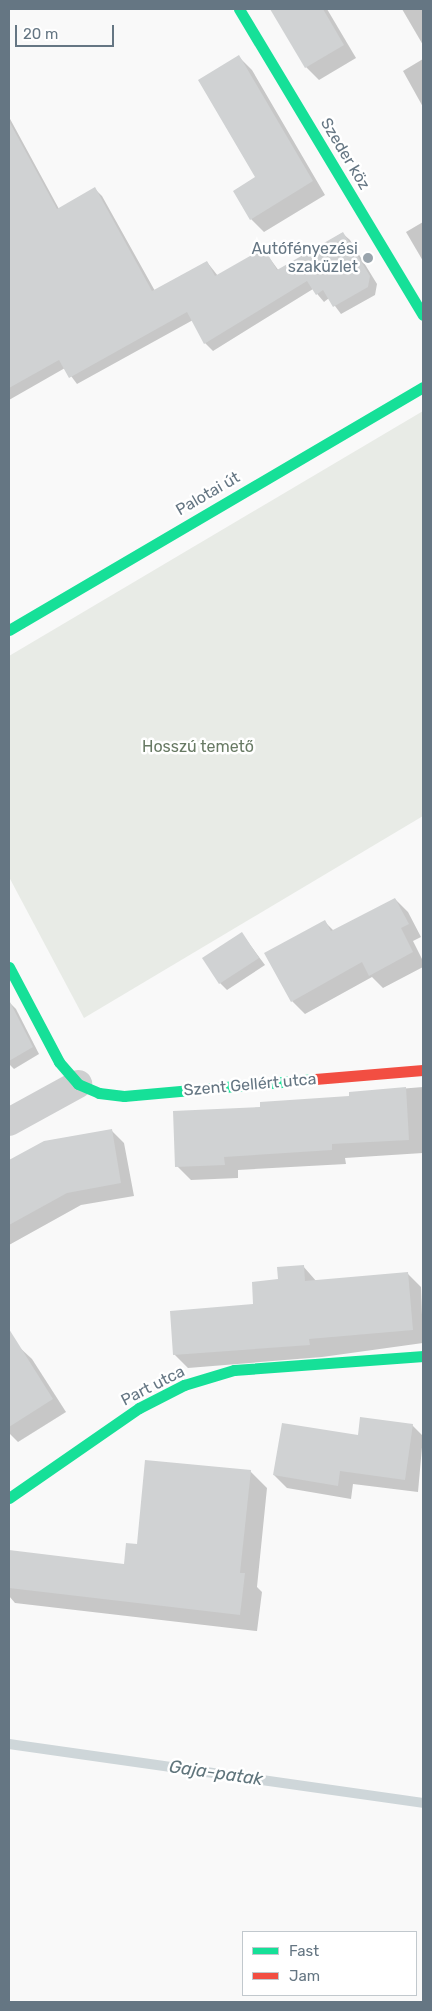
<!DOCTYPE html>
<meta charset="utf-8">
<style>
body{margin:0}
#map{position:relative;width:432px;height:2011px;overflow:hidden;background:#f9f9f9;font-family:Rubik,sans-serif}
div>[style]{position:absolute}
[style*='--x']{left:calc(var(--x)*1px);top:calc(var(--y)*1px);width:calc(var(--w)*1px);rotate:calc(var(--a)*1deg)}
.green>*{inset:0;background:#e8ebe6}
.shadow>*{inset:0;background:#0003}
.stream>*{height:10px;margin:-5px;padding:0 5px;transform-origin:5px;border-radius:5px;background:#ced6d9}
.building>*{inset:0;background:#d0d2d3}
.street>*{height:28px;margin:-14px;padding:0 14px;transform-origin:14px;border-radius:14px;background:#cecfd0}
.fast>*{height:11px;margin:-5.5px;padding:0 5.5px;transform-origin:5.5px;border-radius:5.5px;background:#16e098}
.jam>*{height:11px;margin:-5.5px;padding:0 5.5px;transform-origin:5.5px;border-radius:5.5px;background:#f24e42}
.dots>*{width:14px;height:14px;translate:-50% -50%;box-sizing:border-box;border:2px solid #fff;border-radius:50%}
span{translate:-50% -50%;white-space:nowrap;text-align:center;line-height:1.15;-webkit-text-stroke:5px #fff;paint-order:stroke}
.street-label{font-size:16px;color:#657683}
.poi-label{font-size:16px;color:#657683}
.right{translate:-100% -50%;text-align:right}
.park-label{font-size:16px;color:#687a64}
.water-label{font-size:18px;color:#60757c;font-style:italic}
.frame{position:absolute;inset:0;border:10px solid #657683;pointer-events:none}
.legend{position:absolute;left:242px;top:1931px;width:175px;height:65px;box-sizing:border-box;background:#fff;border:1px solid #c1c8cd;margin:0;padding:6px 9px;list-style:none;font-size:15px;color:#657683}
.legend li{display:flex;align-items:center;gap:10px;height:25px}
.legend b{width:25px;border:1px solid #c1c8cd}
.scale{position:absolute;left:15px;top:25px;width:99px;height:22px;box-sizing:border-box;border:2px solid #657683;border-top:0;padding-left:6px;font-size:15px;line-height:18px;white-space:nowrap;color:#657683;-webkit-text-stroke:4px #fff;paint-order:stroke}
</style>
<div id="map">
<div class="green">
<i style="clip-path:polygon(423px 411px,423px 816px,84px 1018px,9px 877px,9px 656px)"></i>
</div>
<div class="shadow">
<i style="clip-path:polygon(271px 9px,327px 9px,356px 58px,319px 80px,306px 67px)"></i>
<i style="clip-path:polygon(402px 9px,423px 9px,423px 45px)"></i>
<i style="clip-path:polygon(239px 57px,252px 70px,325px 195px,264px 232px,251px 219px,256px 177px)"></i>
<i style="clip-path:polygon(423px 59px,423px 107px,403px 71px)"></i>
<i style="clip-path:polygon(9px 117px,59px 209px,95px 189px,102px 196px,155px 291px,207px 262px,218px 276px,263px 249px,279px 271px,342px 233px,350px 240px,377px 284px,375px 295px,341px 314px,329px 298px,324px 302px,313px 289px,213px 351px,205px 343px,193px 320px,77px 384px,65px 368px,9px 400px)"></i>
<i style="clip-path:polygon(423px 222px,423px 261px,406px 232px)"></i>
<i style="clip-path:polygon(395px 899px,408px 912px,421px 937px,413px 941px,423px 961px,423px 967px,383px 988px,372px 977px,305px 1014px,292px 1001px,325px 922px,334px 931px)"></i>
<i style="clip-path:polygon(242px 934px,265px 965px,227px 990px,220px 983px)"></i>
<i style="clip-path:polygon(9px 1002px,16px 1009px,39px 1054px,14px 1069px,9px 1064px)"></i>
<i style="clip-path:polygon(423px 1087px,423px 1153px,345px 1158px,346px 1164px,238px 1170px,238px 1178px,191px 1180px,177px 1166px,262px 1108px,350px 1097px,350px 1093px)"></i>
<i style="clip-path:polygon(111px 1130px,124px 1143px,134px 1196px,81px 1205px,9px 1245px,9px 1162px,44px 1142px)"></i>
<i style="clip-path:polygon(303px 1266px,317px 1282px,408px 1274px,421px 1287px,423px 1343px,322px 1357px,188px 1368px,174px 1354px,254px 1305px,280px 1280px)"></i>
<i style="clip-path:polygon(18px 1346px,32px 1359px,66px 1412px,18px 1442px,9px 1433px,9px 1352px)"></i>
<i style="clip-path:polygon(412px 1425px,423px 1436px,418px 1492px,353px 1484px,351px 1499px,287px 1488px,274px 1475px,359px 1437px)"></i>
<i style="clip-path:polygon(250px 1471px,267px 1488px,257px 1587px,262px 1592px,257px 1631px,15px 1603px,9px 1596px,9px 1551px,125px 1565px,138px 1545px)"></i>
</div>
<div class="stream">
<i style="--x:9;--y:1744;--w:418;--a:8.1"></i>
</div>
<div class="building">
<i style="clip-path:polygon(270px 9px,323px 9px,344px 45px,305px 68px)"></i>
<i style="clip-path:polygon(239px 55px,313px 181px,250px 220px,233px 191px,255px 177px,198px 80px)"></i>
<i style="clip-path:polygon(9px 121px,57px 209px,95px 187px,152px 291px,207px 261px,215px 276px,264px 248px,277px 270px,343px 232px,370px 276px,368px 287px,333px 307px,323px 290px,316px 295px,307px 281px,204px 344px,187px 312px,69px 378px,59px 360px,9px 388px)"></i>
<i style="clip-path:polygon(395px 898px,409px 924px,401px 928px,413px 952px,369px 976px,362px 962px,291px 1002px,264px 953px,325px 920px,331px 931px)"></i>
<i style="clip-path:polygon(242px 932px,259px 958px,219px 984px,202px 958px)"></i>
<i style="clip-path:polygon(9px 1000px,33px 1047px,9px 1061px)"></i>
<i style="clip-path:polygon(406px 1087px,409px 1140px,332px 1144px,332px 1150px,224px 1157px,225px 1165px,175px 1167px,173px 1111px,260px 1107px,260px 1102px,349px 1096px,349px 1092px)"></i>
<i style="clip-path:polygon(112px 1129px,121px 1183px,67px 1193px,9px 1225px,9px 1160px,44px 1141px)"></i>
<i style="clip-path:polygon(304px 1265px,305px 1281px,408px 1272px,413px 1330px,309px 1339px,310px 1345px,173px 1355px,170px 1311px,253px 1304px,252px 1282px,278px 1279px,277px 1267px)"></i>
<i style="clip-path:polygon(9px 1329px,53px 1399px,9px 1427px)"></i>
<i style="clip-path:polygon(360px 1417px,413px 1424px,405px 1480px,340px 1471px,338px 1486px,273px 1475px,282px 1423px,358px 1435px)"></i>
<i style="clip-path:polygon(145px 1460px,251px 1470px,240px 1573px,245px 1573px,240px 1615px,9px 1588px,9px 1550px,124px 1564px,126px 1543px,137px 1544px)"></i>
</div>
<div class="street">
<i style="--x:9;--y:1122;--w:79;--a:-28.8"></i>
</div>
<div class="fast">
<i style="--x:239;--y:9;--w:357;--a:59"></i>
<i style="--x:9;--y:630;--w:480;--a:-30.4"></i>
<i style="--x:9;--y:967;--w:107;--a:62.2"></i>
<i style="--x:59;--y:1062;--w:29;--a:49"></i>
<i style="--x:78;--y:1084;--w:23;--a:23"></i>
<i style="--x:99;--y:1093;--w:25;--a:7"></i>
<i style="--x:124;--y:1096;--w:192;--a:-5.1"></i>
<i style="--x:9;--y:1498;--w:158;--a:-34.7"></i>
<i style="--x:139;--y:1408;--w:51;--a:-27.1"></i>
<i style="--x:184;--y:1385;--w:52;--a:-16.7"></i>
<i style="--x:234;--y:1370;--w:190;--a:-4.2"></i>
</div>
<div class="jam">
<i style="--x:315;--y:1079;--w:108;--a:-4.8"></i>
</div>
<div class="dots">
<i style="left:368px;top:258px;background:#99a4ac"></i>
</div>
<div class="street-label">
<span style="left:345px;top:154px;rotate:59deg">Szeder köz</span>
<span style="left:208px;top:494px;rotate:-30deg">Palotai út</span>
<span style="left:250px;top:1085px;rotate:-5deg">Szent Gellért utca</span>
<span style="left:153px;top:1386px;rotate:-27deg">Part utca</span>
</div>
<div class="poi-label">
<span class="right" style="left:358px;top:258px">Autófényezési<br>szaküzlet</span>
</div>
<div class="park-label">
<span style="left:198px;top:747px">Hosszú temető</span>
</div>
<div class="water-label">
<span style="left:216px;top:1773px;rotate:8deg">Gaja-patak</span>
</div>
<div class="frame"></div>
<ul class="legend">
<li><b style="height:6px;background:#16e098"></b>Fast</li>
<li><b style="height:6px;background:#f24e42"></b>Jam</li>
</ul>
<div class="scale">20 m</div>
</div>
